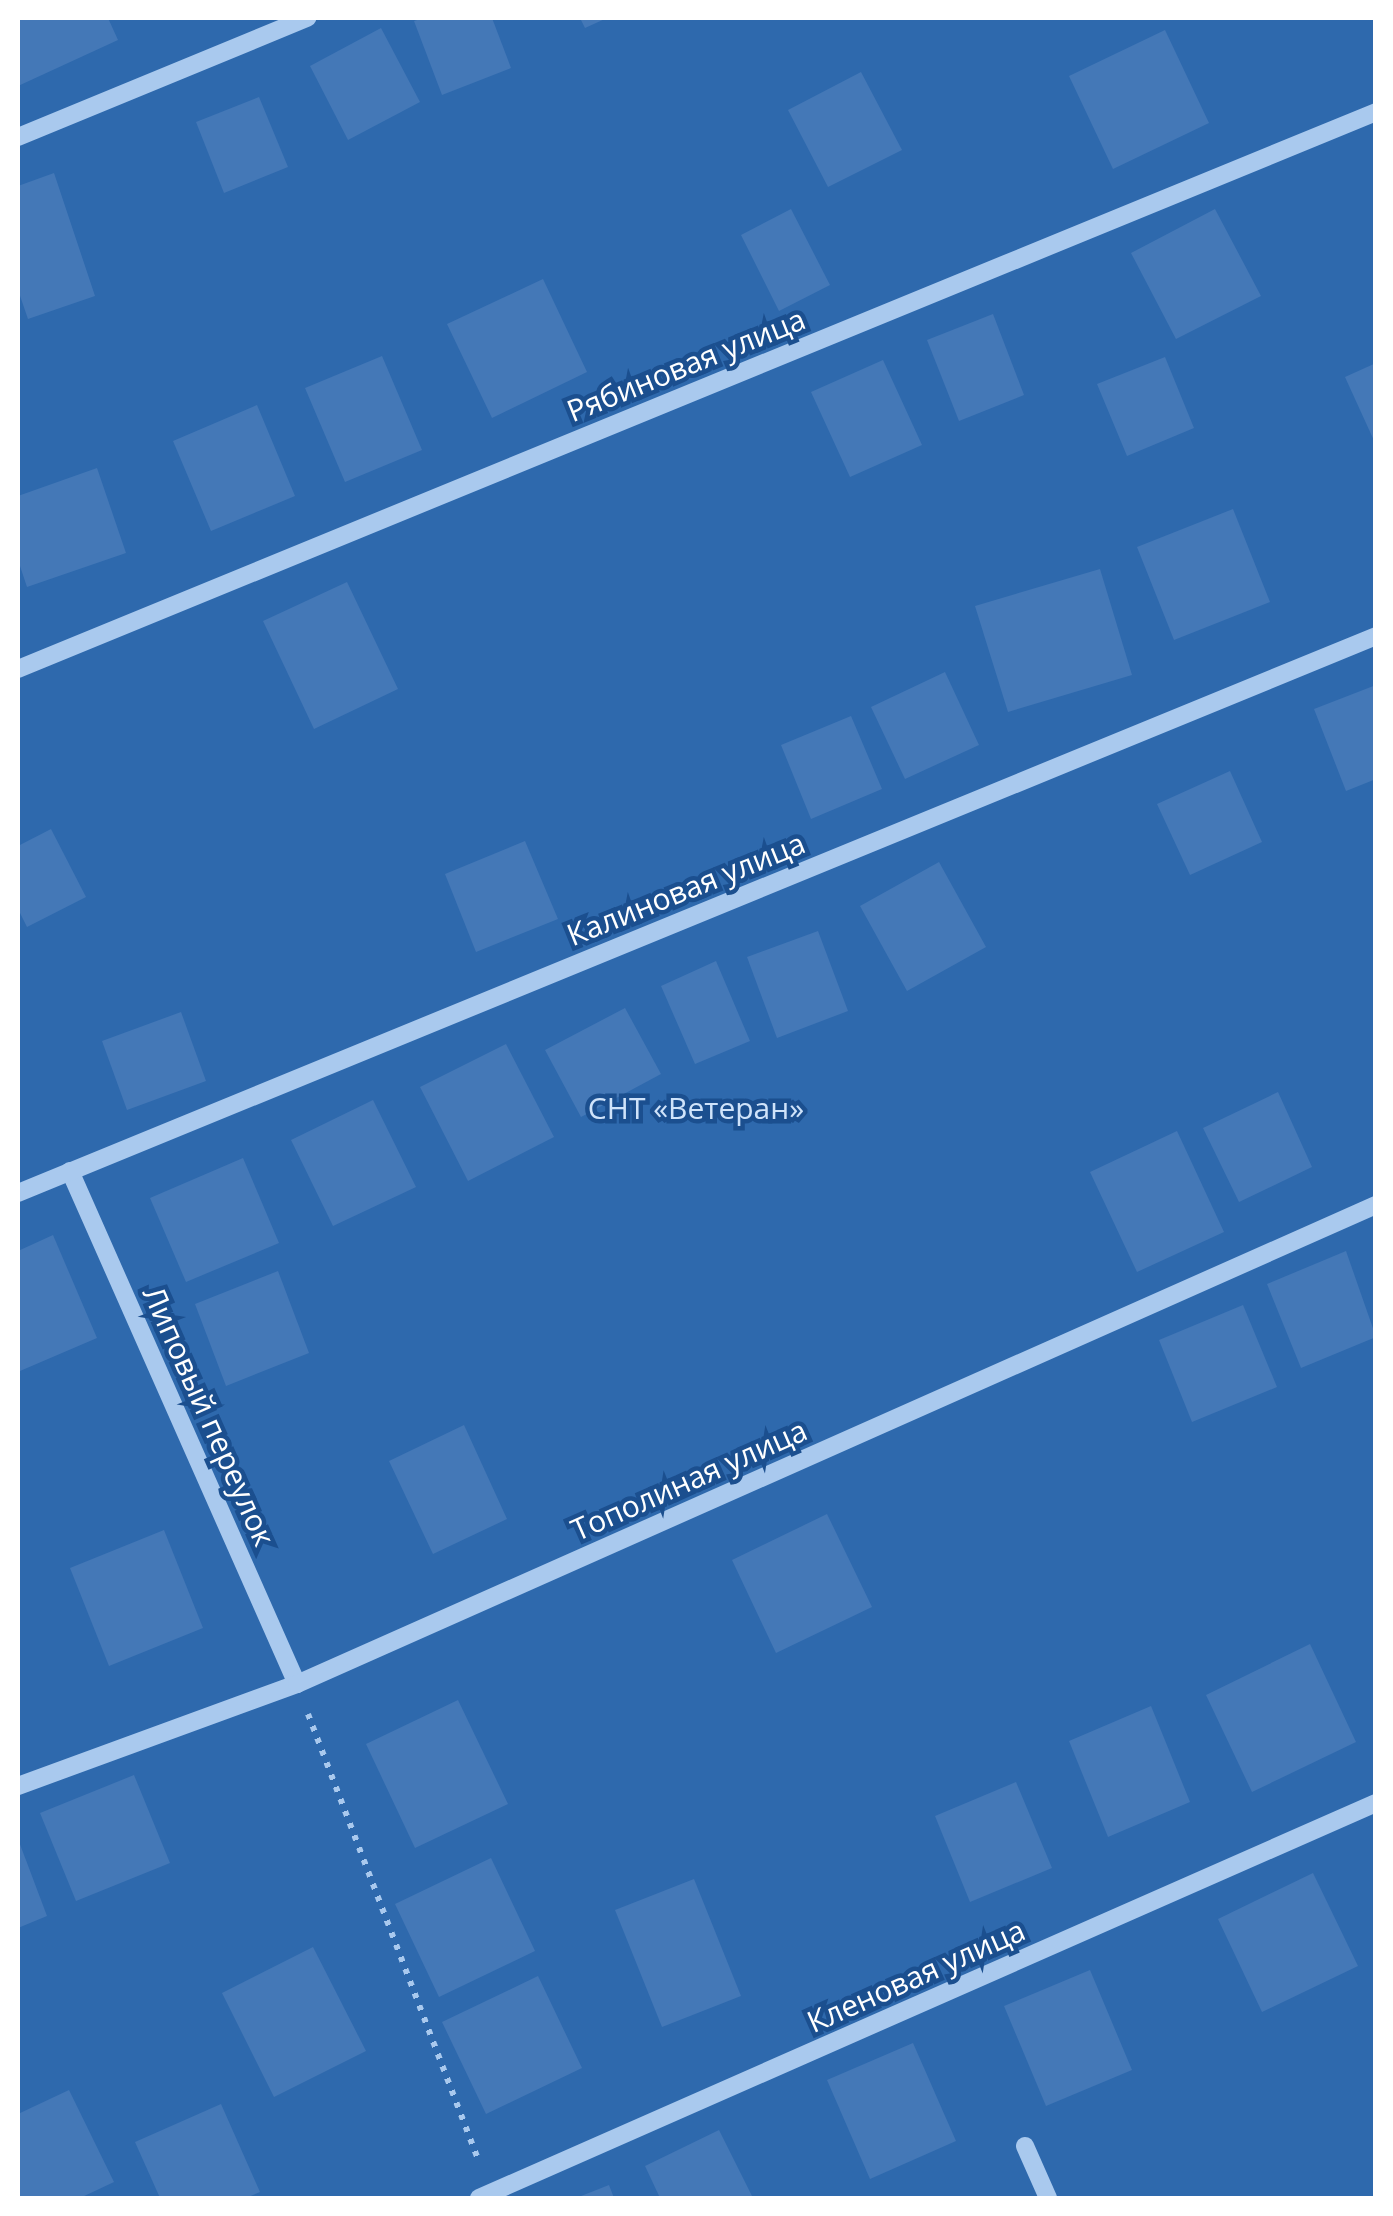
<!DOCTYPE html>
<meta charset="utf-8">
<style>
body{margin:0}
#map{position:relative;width:1393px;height:2216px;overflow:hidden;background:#1b4f8f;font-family:"Open Sans",sans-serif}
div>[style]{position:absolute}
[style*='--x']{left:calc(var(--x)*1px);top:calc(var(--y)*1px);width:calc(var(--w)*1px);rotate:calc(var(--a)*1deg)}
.green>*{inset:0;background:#2e69ad}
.building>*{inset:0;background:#4478b7}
.path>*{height:6px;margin-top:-3px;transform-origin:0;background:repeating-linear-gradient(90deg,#a9c9ee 0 5px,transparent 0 13px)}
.minor>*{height:18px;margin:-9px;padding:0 9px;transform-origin:9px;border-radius:9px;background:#a9c9ee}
span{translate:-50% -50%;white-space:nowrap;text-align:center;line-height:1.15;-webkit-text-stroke:9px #1b4f8f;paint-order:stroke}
.street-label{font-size:30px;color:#fff}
.park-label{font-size:30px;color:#cfe3fa}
.frame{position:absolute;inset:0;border:20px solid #fff;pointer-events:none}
</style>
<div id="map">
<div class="green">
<i style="clip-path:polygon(18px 18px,1375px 18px,1375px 2198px,18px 2198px)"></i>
</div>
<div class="building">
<i style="clip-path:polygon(18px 18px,108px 18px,118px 40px,18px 86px)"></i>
<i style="clip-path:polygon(423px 18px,492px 18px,511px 68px,442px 95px,414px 21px)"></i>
<i style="clip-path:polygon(580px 18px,607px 18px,585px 28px)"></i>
<i style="clip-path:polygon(381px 28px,420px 102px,348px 140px,310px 66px)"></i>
<i style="clip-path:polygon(1165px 30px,1209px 123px,1113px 169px,1069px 76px)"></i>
<i style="clip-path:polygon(861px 72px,902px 150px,828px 187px,788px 110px)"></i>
<i style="clip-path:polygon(259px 97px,288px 167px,224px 193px,196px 122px)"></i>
<i style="clip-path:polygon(54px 173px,95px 296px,28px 319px,18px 290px,18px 186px)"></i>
<i style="clip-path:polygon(791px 209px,830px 285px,779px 311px,741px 235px)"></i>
<i style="clip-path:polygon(1215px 209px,1261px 296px,1176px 339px,1131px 253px)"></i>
<i style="clip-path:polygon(543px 279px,587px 372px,492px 418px,447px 324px)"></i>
<i style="clip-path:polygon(993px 314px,1024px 395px,959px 421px,927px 340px)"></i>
<i style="clip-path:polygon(382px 356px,422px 450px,345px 482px,305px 388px)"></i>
<i style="clip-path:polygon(1165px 357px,1194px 428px,1127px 456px,1097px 384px)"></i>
<i style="clip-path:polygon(883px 360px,922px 445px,850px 477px,811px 392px)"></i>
<i style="clip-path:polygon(1376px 363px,1376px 445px,1345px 377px)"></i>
<i style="clip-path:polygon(257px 405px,295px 496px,211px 531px,173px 441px)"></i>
<i style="clip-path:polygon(97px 468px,126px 553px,27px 587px,18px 560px,18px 496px)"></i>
<i style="clip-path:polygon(1233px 509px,1270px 602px,1174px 640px,1137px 547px)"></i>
<i style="clip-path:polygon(1100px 569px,1132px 675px,1008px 712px,975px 606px)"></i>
<i style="clip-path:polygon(347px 582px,398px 689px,314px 729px,263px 621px)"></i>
<i style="clip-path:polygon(945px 672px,979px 745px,905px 779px,871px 707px)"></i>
<i style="clip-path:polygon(1376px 685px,1376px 779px,1346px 791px,1314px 709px)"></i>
<i style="clip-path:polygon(851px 716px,882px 789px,811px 819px,781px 745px)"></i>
<i style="clip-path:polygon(1230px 771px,1262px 842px,1190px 875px,1157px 804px)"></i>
<i style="clip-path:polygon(51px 829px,86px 897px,27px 927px,18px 909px,18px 846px)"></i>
<i style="clip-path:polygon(525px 841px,558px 919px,476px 952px,445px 874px)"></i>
<i style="clip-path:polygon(939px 862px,986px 947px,907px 991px,860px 906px)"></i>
<i style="clip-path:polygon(818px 931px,848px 1011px,777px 1038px,747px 957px)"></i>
<i style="clip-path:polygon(716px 961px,750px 1041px,695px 1064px,661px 986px)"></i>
<i style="clip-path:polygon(625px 1008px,661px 1074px,581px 1117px,545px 1050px)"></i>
<i style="clip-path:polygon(181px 1012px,206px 1081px,127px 1110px,102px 1041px)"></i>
<i style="clip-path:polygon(506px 1044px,554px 1137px,468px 1181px,420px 1087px)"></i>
<i style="clip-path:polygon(1278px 1092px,1312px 1167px,1239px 1202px,1203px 1128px)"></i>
<i style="clip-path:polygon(373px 1100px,416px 1187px,333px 1226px,291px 1140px)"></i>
<i style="clip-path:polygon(1177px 1131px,1224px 1232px,1137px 1272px,1090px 1172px)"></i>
<i style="clip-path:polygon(243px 1158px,279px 1243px,186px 1282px,150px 1198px)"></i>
<i style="clip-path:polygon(53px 1235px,97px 1338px,20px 1371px,18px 1251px)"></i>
<i style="clip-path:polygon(1346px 1251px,1376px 1337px,1301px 1368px,1267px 1284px)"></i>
<i style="clip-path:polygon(278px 1271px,309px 1353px,226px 1386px,195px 1304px)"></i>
<i style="clip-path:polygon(1243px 1305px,1277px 1387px,1192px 1422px,1159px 1340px)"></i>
<i style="clip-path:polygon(464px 1425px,507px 1519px,433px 1554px,389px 1461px)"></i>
<i style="clip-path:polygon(827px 1514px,872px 1607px,776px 1653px,732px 1560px)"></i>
<i style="clip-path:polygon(164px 1530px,203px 1628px,109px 1666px,70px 1568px)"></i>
<i style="clip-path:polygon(1310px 1644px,1356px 1742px,1252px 1792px,1206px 1695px)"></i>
<i style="clip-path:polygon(458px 1700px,508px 1804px,415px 1848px,366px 1744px)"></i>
<i style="clip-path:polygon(1151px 1706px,1190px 1802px,1108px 1837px,1069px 1741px)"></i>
<i style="clip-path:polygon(134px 1775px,170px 1863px,76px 1901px,40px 1813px)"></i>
<i style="clip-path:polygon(1016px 1782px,1052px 1868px,970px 1902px,935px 1816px)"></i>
<i style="clip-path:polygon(18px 1839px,47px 1916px,18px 1928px)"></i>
<i style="clip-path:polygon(491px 1858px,535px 1951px,439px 1997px,395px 1904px)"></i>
<i style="clip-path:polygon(1313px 1873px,1358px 1966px,1262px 2012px,1218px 1919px)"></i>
<i style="clip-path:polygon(694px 1879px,741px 1996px,662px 2027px,615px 1910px)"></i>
<i style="clip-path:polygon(313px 1947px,366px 2051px,274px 2097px,222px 1993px)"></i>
<i style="clip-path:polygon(1090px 1970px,1132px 2070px,1046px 2106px,1004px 2006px)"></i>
<i style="clip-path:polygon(538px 1976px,582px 2068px,486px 2114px,442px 2022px)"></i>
<i style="clip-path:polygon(913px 2043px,956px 2141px,870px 2179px,827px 2080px)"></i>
<i style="clip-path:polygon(69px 2090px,114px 2182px,80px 2198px,18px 2198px,18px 2114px)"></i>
<i style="clip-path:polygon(221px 2104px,260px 2192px,246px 2198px,160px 2198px,135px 2142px)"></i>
<i style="clip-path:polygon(719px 2130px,753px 2198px,660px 2198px,645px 2166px)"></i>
<i style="clip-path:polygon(609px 2185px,614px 2198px,576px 2198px)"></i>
</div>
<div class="path">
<i style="--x:308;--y:1714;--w:477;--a:69.1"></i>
</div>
<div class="minor">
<i style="--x:18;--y:137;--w:313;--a:-22.4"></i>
<i style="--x:18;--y:669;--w:1468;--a:-22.3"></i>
<i style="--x:70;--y:1171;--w:561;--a:66.13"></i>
<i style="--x:18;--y:1193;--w:1468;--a:-22.3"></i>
<i style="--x:18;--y:1786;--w:297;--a:-20.1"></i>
<i style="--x:297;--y:1684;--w:1181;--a:-23.94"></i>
<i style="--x:1025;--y:2146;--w:57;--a:66.1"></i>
<i style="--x:479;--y:2198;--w:980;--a:-23.77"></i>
</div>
<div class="street-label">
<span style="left:686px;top:365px;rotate:-22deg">Рябиновая улица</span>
<span style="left:686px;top:889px;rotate:-22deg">Калиновая улица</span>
<span style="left:209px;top:1416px;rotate:66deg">Липовый переулок</span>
<span style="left:689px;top:1480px;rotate:-24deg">Тополиная улица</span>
<span style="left:916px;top:1976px;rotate:-24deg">Кленовая улица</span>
</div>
<div class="park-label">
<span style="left:696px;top:1108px">СНТ «Ветеран»</span>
</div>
<div class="frame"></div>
</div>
